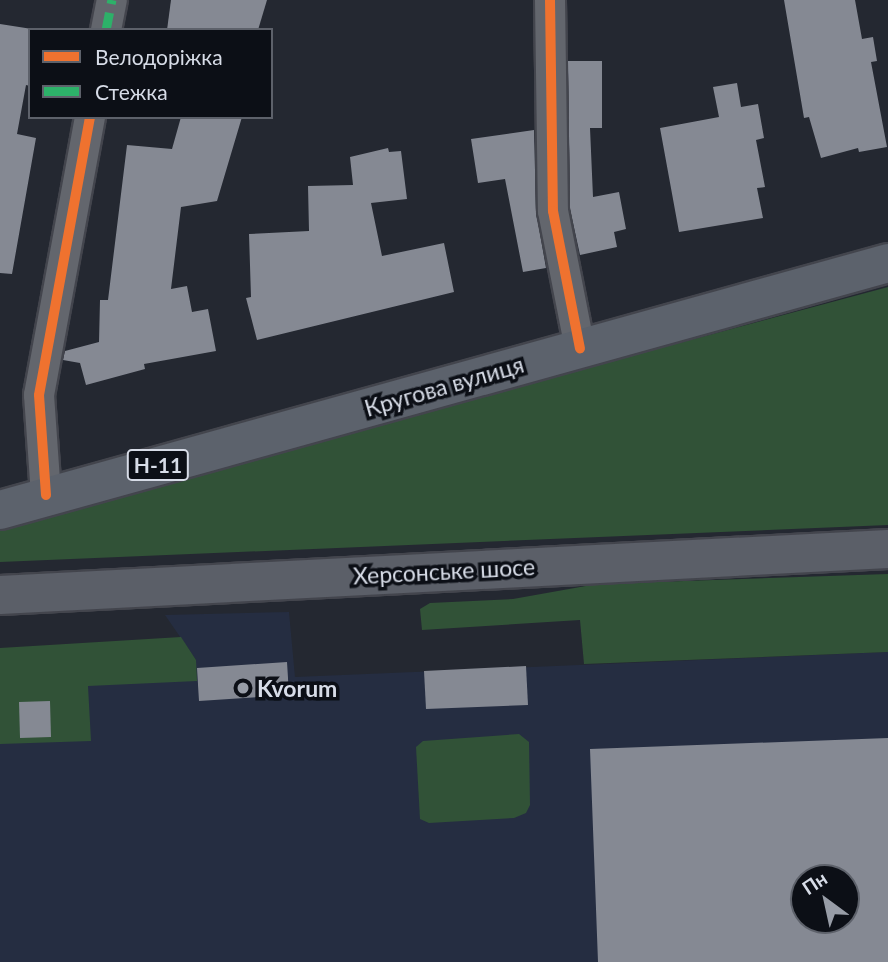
<!DOCTYPE html>
<meta charset="utf-8">
<style>
body{margin:0}
#map{position:relative;width:888px;height:962px;overflow:hidden;background:#242831;font-family:Lato,sans-serif}
div>[style]{position:absolute}
[style*='--x']{left:calc(var(--x)*1px);top:calc(var(--y)*1px);width:calc(var(--w)*1px);rotate:calc(var(--a)*1deg)}
.built>*{inset:0;background:#252d41}
.green>*{inset:0;background:#315237}
.building>*{inset:0;background:#858993}
.roads{filter:drop-shadow(2px 0 #43454d) drop-shadow(-2px 0 #43454d) drop-shadow(0 2px #43454d) drop-shadow(0 -2px #43454d)}
.street>*{height:30px;margin:-15px;padding:0 15px;transform-origin:15px;border-radius:15px;background:#63666d}
.secondary>*{height:38px;margin:-19px;padding:0 19px;transform-origin:19px;border-radius:19px;background:#5b5f68}
.primary>*{height:38px;margin:-19px;padding:0 19px;transform-origin:19px;border-radius:19px;background:#5c626c}
.quiet>*{height:9px;margin-top:-4.5px;transform-origin:0;background:repeating-linear-gradient(90deg,#2db169 0 18px,transparent 0 27px)}
.cycleway>*{height:10px;margin:-5px;padding:0 5px;transform-origin:5px;border-radius:5px;background:#ef722f}
.dots>*{width:19px;height:19px;translate:-50% -50%;box-sizing:border-box;border:4px solid #0c0f16;border-radius:50%}
span{translate:-50% -50%;white-space:nowrap;text-align:center;line-height:1.15;-webkit-text-stroke:7px #0c0f16;paint-order:stroke}
.shield-label span{padding:2px 5px;background:#0c0f16;border:2px solid;border-radius:5px;-webkit-text-stroke-width:0}
.shield-label{font-size:21px;color:#d7dce7;font-weight:700}
.street-label{font-size:23px;color:#d7dce7}
.poi-label{font-size:23px;color:#d7dce7;font-weight:700}
.left{translate:0 -50%;text-align:left}
.legend{position:absolute;left:28px;top:28px;width:245px;height:91px;box-sizing:border-box;background:#0c0f16;border:2px solid #5d616a;margin:0;padding:9px 12px;list-style:none;font-size:21px;color:#d7dce7}
.legend li{display:flex;align-items:center;gap:14px;height:35px}
.legend b{width:35px;border:2px solid #5d616a}
.north{position:absolute;left:790px;top:864px;width:70px;height:70px;box-sizing:border-box;background:#0c0f16;border:2px solid #5d616a;border-radius:50%;rotate:327deg;font-size:19px;font-weight:700;line-height:28px;text-align:center;color:#d7dce7}
.north::after{content:'';display:block;margin:auto;width:24px;height:32px;background:#989da7;clip-path:polygon(50% 0,100% 100%,50% 72%,0 100%)}
</style>
<div id="map">
<div class="built">
<i style="clip-path:polygon(evenodd,289px 612px,295px 677px,888px 652px,888px 962px,0 962px,0 690px,196px 660px,165px 615px,289px 612px,804px 878px,846px 878px,846px 920px,804px 920px,804px 878px)"></i>
</div>
<div class="green">
<i style="clip-path:polygon(888px 287px,888px 525px,0 562px,0 525px)"></i>
<i style="clip-path:polygon(888px 574px,888px 652px,584px 664px,580px 620px,422px 630px,420px 609px,430px 603px,513px 599px,597px 584px)"></i>
<i style="clip-path:polygon(181px 637px,196px 660px,197px 681px,88px 686px,91px 741px,0 744px,0 648px)"></i>
<i style="clip-path:polygon(519px 734px,529px 742px,530px 805px,526px 813px,514px 818px,429px 823px,420px 819px,416px 747px,423px 741px)"></i>
</div>
<div class="building">
<i style="clip-path:polygon(171px 0,267px 0,258px 30px,167px 30px)"></i>
<i style="clip-path:polygon(784px 0,855px 0,862px 39px,873px 37px,877px 61px,871px 62px,887px 147px,859px 152px,858px 148px,821px 158px,809px 117px,804px 118px)"></i>
<i style="clip-path:polygon(0 24px,32px 29px,30px 86px,26px 85px,17px 134px,36px 138px,12px 274px,0 273px)"></i>
<i style="clip-path:polygon(568px 61px,602px 61px,602px 128px,590px 128px,593px 197px,619px 192px,626px 229px,614px 232px,617px 247px,580px 255px,570px 209px)"></i>
<i style="clip-path:polygon(737px 83px,741px 107px,758px 104px,764px 138px,756px 140px,765px 187px,757px 188px,763px 218px,679px 232px,660px 128px,719px 117px,713px 87px)"></i>
<i style="clip-path:polygon(181px 117px,242px 117px,217px 201px,181px 207px,171px 289px,187px 286px,192px 312px,208px 309px,216px 351px,144px 364px,145px 369px,86px 385px,80px 363px,63px 360px,65px 351px,99px 342px,100px 300px,108px 300px,127px 145px,172px 149px)"></i>
<i style="clip-path:polygon(534px 130px,536px 211px,546px 268px,523px 272px,505px 179px,478px 183px,471px 139px)"></i>
<i style="clip-path:polygon(388px 148px,389px 152px,401px 151px,407px 199px,371px 203px,382px 256px,444px 243px,454px 292px,257px 340px,246px 298px,251px 297px,249px 234px,309px 231px,308px 186px,353px 185px,350px 157px)"></i>
<i style="clip-path:polygon(287px 662px,289px 695px,199px 701px,197px 668px)"></i>
<i style="clip-path:polygon(526px 666px,528px 705px,426px 709px,424px 671px)"></i>
<i style="clip-path:polygon(50px 701px,51px 737px,20px 738px,19px 702px)"></i>
<i style="clip-path:polygon(evenodd,888px 738px,888px 962px,598px 962px,590px 749px,888px 738px,804px 878px,846px 878px,846px 920px,804px 920px,804px 878px)"></i>
</div>
<div class="roads">
<div class="street">
<i style="--x:550;--y:0;--w:211;--a:89.2"></i>
<i style="--x:553;--y:211;--w:140;--a:78.9"></i>
<i style="--x:106;--y:30;--w:31;--a:-79"></i>
<i style="--x:46;--y:495;--w:100;--a:-94"></i>
<i style="--x:39;--y:395;--w:283;--a:-79.6"></i>
</div>
<div class="secondary">
<i style="--x:0;--y:595;--w:889;--a:-2.97"></i>
</div>
<div class="primary">
<i style="--x:0;--y:510;--w:922;--a:-15.54"></i>
</div>
</div>
<div class="quiet">
<i style="--x:106;--y:30;--w:31;--a:-79"></i>
</div>
<div class="cycleway">
<i style="--x:550;--y:0;--w:211;--a:89.2"></i>
<i style="--x:553;--y:211;--w:140;--a:78.9"></i>
<i style="--x:46;--y:495;--w:100;--a:-94"></i>
<i style="--x:39;--y:395;--w:283;--a:-79.6"></i>
</div>
<div class="dots">
<i style="left:243px;top:688px;background:#989da7"></i>
</div>
<div class="shield-label">
<span style="left:158px;top:465px">Н-11</span>
</div>
<div class="street-label">
<span style="left:444px;top:386px;rotate:-16deg">Кругова вулиця</span>
<span style="left:444px;top:571px;rotate:-3deg">Херсонське шосе</span>
</div>
<div class="poi-label">
<span class="left" style="left:257px;top:688px">Kvorum</span>
</div>
<ul class="legend">
<li><b style="height:9px;background:#ef722f"></b>Велодоріжка</li>
<li><b style="height:9px;background:#2db169"></b>Стежка</li>
</ul>
<div class="north">Пн</div>
</div>
